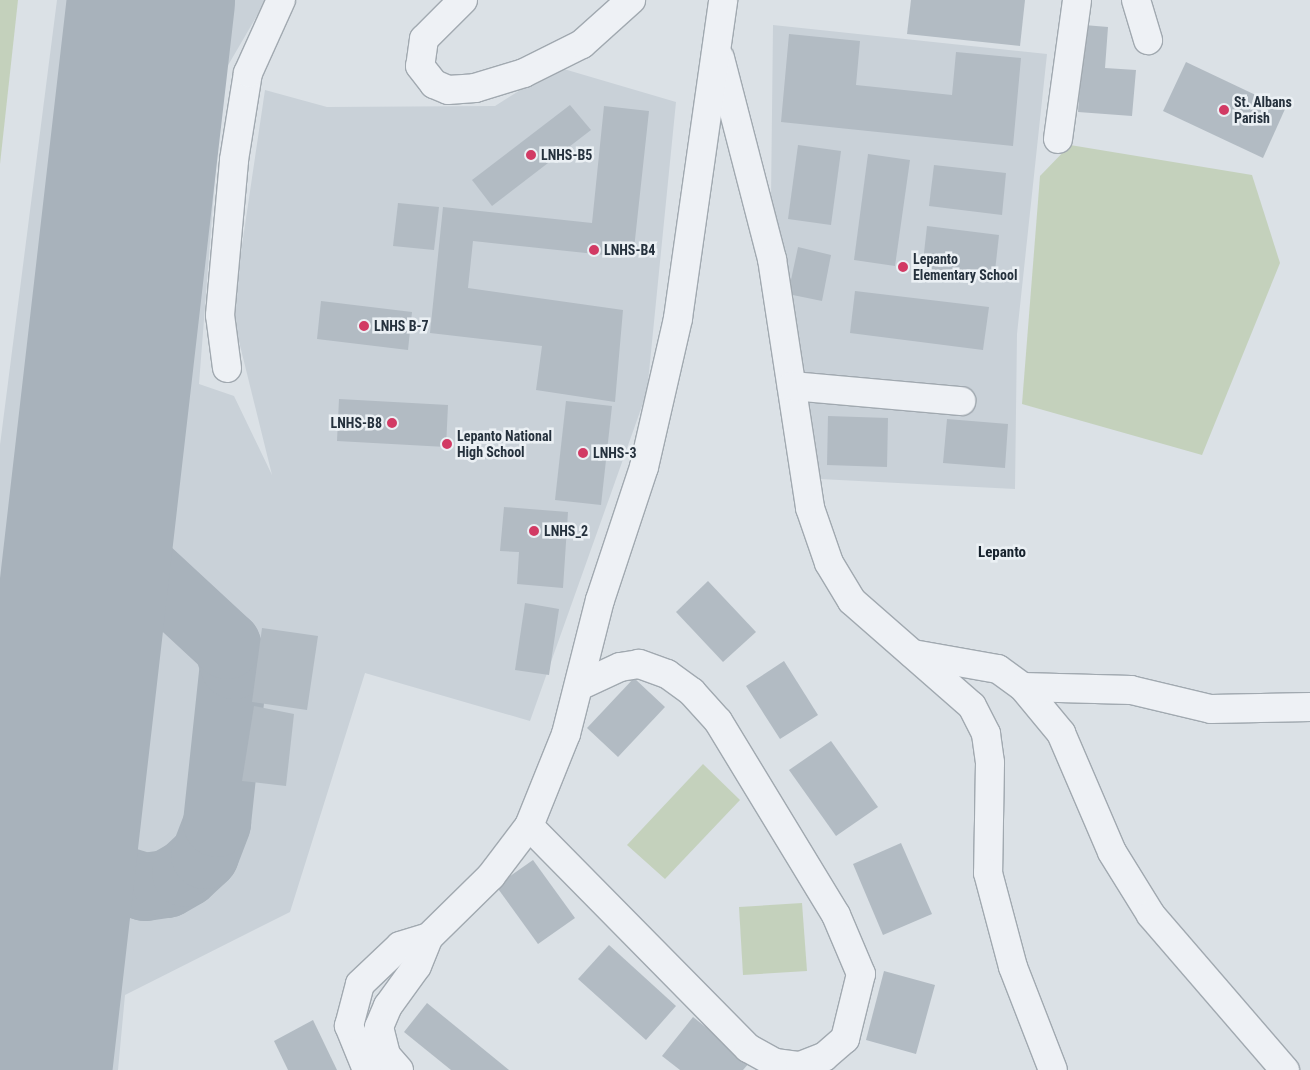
<!DOCTYPE html>
<style>
body{margin:0}
#map{position:relative;width:1310px;height:1070px;overflow:hidden;background:#dbe1e6;font-family:"Roboto Condensed",sans-serif}
div>[style]{position:absolute}
[style*='--x']{left:calc(var(--x)*1px);top:calc(var(--y)*1px);width:calc(var(--w)*1px);rotate:calc(var(--a)*1deg)}
.built>*{inset:0;background:#c9d1d8}
.green>*{inset:0;background:#c4d1bc}
.taxiway>*{height:68px;margin:-34px;padding:0 34px;transform-origin:34px;border-radius:34px;background:#a8b2bb}
.runway>*{height:168px;margin:-84px;padding:0 84px;transform-origin:84px;border-radius:84px;background:#a8b2bb}
.building>*{inset:0;background:#b2bbc3}
.roads{filter:drop-shadow(1px 0 #a1a9b0) drop-shadow(-1px 0 #a1a9b0) drop-shadow(0 1px #a1a9b0) drop-shadow(0 -1px #a1a9b0)}
.minor>*{height:28px;margin:-14px;padding:0 14px;transform-origin:14px;border-radius:14px;background:#eef1f5}
.dots>*{width:14px;height:14px;translate:-50% -50%;box-sizing:border-box;border:2px solid #ebf0f4;border-radius:50%}
span{translate:-50% -50%;white-space:nowrap;text-align:center;line-height:1.15;-webkit-text-stroke:5px #ebf0f4;paint-order:stroke}
.poi-label{font-size:14px;color:#25313d;font-weight:700}
.left{translate:0 -50%;text-align:left}
.right{translate:-100% -50%;text-align:right}
.neighbourhood-label{font-size:15px;color:#17222d;font-weight:700}
</style>
<div id="map">
<div class="built">
<i style="clip-path:polygon(57px 0,266px 0,223px 74px,199px 384px,234px 396px,272px 475px,232px 313px,265px 90px,327px 107px,495px 106px,557px 67px,676px 102px,647px 392px,530px 721px,365px 673px,290px 912px,125px 995px,118px 1070px,0 1070px,0 445px)"></i>
<i style="clip-path:polygon(773px 25px,1047px 54px,1017px 334px,1015px 489px,820px 479px,771px 199px)"></i>
</div>
<div class="green">
<i style="clip-path:polygon(0 0,18px 0,0 164px)"></i>
<i style="clip-path:polygon(1070px 145px,1252px 175px,1280px 263px,1202px 455px,1022px 404px,1040px 176px)"></i>
<i style="clip-path:polygon(703px 764px,740px 800px,665px 879px,627px 845px)"></i>
<i style="clip-path:polygon(802px 903px,807px 971px,743px 975px,739px 907px)"></i>
</div>
<div class="taxiway">
<i style="--x:58;--y:810;--w:49;--a:56.6"></i>
<i style="--x:85;--y:851;--w:23;--a:43"></i>
<i style="--x:102;--y:867;--w:24;--a:33"></i>
<i style="--x:122;--y:880;--w:24;--a:17"></i>
<i style="--x:145;--y:887;--w:22;--a:-8"></i>
<i style="--x:167;--y:884;--w:22;--a:-30"></i>
<i style="--x:186;--y:873;--w:26;--a:-43"></i>
<i style="--x:205;--y:855;--w:34;--a:-69"></i>
<i style="--x:217;--y:823;--w:159;--a:-83.9"></i>
<i style="--x:234;--y:665;--w:21;--a:-109"></i>
<i style="--x:227;--y:645;--w:184;--a:-137.2"></i>
</div>
<div class="runway">
<i style="--x:28;--y:1070;--w:1077;--a:-83.44"></i>
</div>
<div class="building">
<i style="clip-path:polygon(911px 0,1025px 0,1020px 46px,907px 34px)"></i>
<i style="clip-path:polygon(1084px 25px,1108px 27px,1105px 68px,1136px 70px,1132px 116px,1078px 112px)"></i>
<i style="clip-path:polygon(789px 34px,860px 41px,856px 85px,952px 95px,956px 52px,1021px 58px,1013px 146px,781px 122px)"></i>
<i style="clip-path:polygon(1186px 62px,1285px 109px,1263px 158px,1163px 111px)"></i>
<i style="clip-path:polygon(570px 105px,591px 130px,492px 206px,472px 180px)"></i>
<i style="clip-path:polygon(604px 106px,649px 111px,633px 258px,473px 241px,468px 288px,623px 310px,615px 402px,536px 390px,542px 346px,430px 333px,443px 207px,592px 223px)"></i>
<i style="clip-path:polygon(798px 145px,841px 151px,831px 225px,788px 219px)"></i>
<i style="clip-path:polygon(868px 154px,910px 160px,895px 266px,854px 260px)"></i>
<i style="clip-path:polygon(934px 165px,1006px 173px,1002px 215px,929px 206px)"></i>
<i style="clip-path:polygon(398px 203px,439px 207px,434px 250px,393px 246px)"></i>
<i style="clip-path:polygon(927px 226px,999px 235px,994px 280px,922px 271px)"></i>
<i style="clip-path:polygon(798px 247px,831px 255px,822px 301px,788px 294px)"></i>
<i style="clip-path:polygon(855px 291px,989px 307px,983px 350px,850px 333px)"></i>
<i style="clip-path:polygon(321px 301px,412px 312px,408px 350px,317px 339px)"></i>
<i style="clip-path:polygon(339px 399px,448px 405px,446px 447px,337px 441px)"></i>
<i style="clip-path:polygon(566px 401px,612px 406px,601px 505px,555px 500px)"></i>
<i style="clip-path:polygon(828px 416px,888px 418px,887px 467px,827px 465px)"></i>
<i style="clip-path:polygon(947px 419px,1008px 424px,1005px 468px,943px 463px)"></i>
<i style="clip-path:polygon(504px 507px,568px 512px,563px 588px,517px 584px,519px 552px,500px 551px)"></i>
<i style="clip-path:polygon(708px 581px,756px 632px,723px 662px,676px 612px)"></i>
<i style="clip-path:polygon(525px 603px,559px 609px,549px 675px,515px 670px)"></i>
<i style="clip-path:polygon(262px 628px,318px 636px,307px 710px,252px 702px)"></i>
<i style="clip-path:polygon(784px 661px,818px 715px,780px 739px,746px 686px)"></i>
<i style="clip-path:polygon(634px 678px,665px 707px,618px 757px,587px 728px)"></i>
<i style="clip-path:polygon(254px 706px,294px 714px,286px 786px,242px 781px)"></i>
<i style="clip-path:polygon(831px 741px,878px 807px,836px 836px,789px 770px)"></i>
<i style="clip-path:polygon(901px 843px,932px 914px,883px 935px,853px 864px)"></i>
<i style="clip-path:polygon(533px 860px,575px 918px,538px 944px,496px 886px)"></i>
<i style="clip-path:polygon(609px 945px,676px 1006px,646px 1040px,578px 979px)"></i>
<i style="clip-path:polygon(884px 971px,935px 985px,916px 1054px,866px 1040px)"></i>
<i style="clip-path:polygon(427px 1003px,509px 1070px,451px 1070px,404px 1032px)"></i>
<i style="clip-path:polygon(693px 1017px,750px 1062px,743px 1070px,680px 1070px,662px 1056px)"></i>
<i style="clip-path:polygon(313px 1020px,337px 1070px,288px 1070px,274px 1041px)"></i>
</div>
<div class="roads">
<div class="minor">
<i style="--x:463;--y:0;--w:55;--a:135"></i>
<i style="--x:424;--y:39;--w:27;--a:98"></i>
<i style="--x:420;--y:66;--w:23;--a:52"></i>
<i style="--x:434;--y:84;--w:15;--a:23"></i>
<i style="--x:448;--y:90;--w:27;--a:-4"></i>
<i style="--x:475;--y:88;--w:51;--a:-17"></i>
<i style="--x:524;--y:73;--w:65;--a:-26.6"></i>
<i style="--x:582;--y:44;--w:66;--a:-41.9"></i>
<i style="--x:1136;--y:0;--w:42;--a:73.3"></i>
<i style="--x:720;--y:58;--w:208;--a:75.5"></i>
<i style="--x:772;--y:259;--w:252;--a:81.3"></i>
<i style="--x:810;--y:508;--w:58;--a:70.9"></i>
<i style="--x:829;--y:563;--w:44;--a:58.8"></i>
<i style="--x:852;--y:601;--w:159;--a:41.2"></i>
<i style="--x:972;--y:706;--w:31;--a:63"></i>
<i style="--x:986;--y:734;--w:29;--a:82"></i>
<i style="--x:990;--y:763;--w:110;--a:91"></i>
<i style="--x:988;--y:873;--w:97;--a:75.1"></i>
<i style="--x:1013;--y:967;--w:110;--a:68.8"></i>
<i style="--x:1058;--y:139;--w:140;--a:-82.2"></i>
<i style="--x:227;--y:368;--w:53;--a:-97.5"></i>
<i style="--x:220;--y:315;--w:156;--a:-84.8"></i>
<i style="--x:234;--y:160;--w:88;--a:-80.9"></i>
<i style="--x:248;--y:73;--w:80;--a:-65.7"></i>
<i style="--x:792;--y:386;--w:170;--a:5.1"></i>
<i style="--x:913;--y:654;--w:86;--a:10"></i>
<i style="--x:998;--y:669;--w:31;--a:36"></i>
<i style="--x:1023;--y:687;--w:60;--a:50.4"></i>
<i style="--x:1061;--y:733;--w:129;--a:66.8"></i>
<i style="--x:1112;--y:852;--w:74;--a:58.2"></i>
<i style="--x:1151;--y:915;--w:205;--a:49.2"></i>
<i style="--x:1023;--y:687;--w:108;--a:1.6"></i>
<i style="--x:1131;--y:690;--w:82;--a:13.4"></i>
<i style="--x:1211;--y:709;--w:99;--a:-1.2"></i>
<i style="--x:529;--y:826;--w:312;--a:45.4"></i>
<i style="--x:748;--y:1048;--w:31;--a:29"></i>
<i style="--x:775;--y:1063;--w:25;--a:7"></i>
<i style="--x:800;--y:1066;--w:26;--a:-21"></i>
<i style="--x:824;--y:1057;--w:28;--a:-41"></i>
<i style="--x:845;--y:1039;--w:67;--a:-76.2"></i>
<i style="--x:861;--y:974;--w:64;--a:-113"></i>
<i style="--x:836;--y:915;--w:227;--a:-121.3"></i>
<i style="--x:718;--y:721;--w:39;--a:-132"></i>
<i style="--x:692;--y:692;--w:31;--a:-144"></i>
<i style="--x:667;--y:674;--w:30;--a:-160"></i>
<i style="--x:639;--y:664;--w:19;--a:171"></i>
<i style="--x:620;--y:667;--w:45;--a:155.1"></i>
<i style="--x:367;--y:1070;--w:48;--a:-112.2"></i>
<i style="--x:349;--y:1026;--w:43;--a:-75.3"></i>
<i style="--x:360;--y:984;--w:55;--a:-43.5"></i>
<i style="--x:400;--y:946;--w:30;--a:-17"></i>
<i style="--x:429;--y:937;--w:87;--a:-44.5"></i>
<i style="--x:491;--y:876;--w:63;--a:-52.8"></i>
<i style="--x:529;--y:826;--w:99;--a:-68.1"></i>
<i style="--x:566;--y:734;--w:138;--a:-75.8"></i>
<i style="--x:600;--y:600;--w:140;--a:-71.7"></i>
<i style="--x:644;--y:467;--w:153;--a:-77.1"></i>
<i style="--x:678;--y:318;--w:321;--a:-81.9"></i>
<i style="--x:399;--y:1070;--w:20;--a:-131"></i>
<i style="--x:386;--y:1055;--w:29;--a:-104"></i>
<i style="--x:379;--y:1027;--w:23;--a:-67"></i>
<i style="--x:388;--y:1006;--w:49;--a:-54.1"></i>
<i style="--x:417;--y:966;--w:31;--a:-68"></i>
</div>
</div>
<div class="dots">
<i style="left:1224px;top:110px;background:#d23a64"></i>
<i style="left:531px;top:155px;background:#d23a64"></i>
<i style="left:594px;top:250px;background:#d23a64"></i>
<i style="left:903px;top:267px;background:#d23a64"></i>
<i style="left:364px;top:326px;background:#d23a64"></i>
<i style="left:392px;top:423px;background:#d23a64"></i>
<i style="left:447px;top:444px;background:#d23a64"></i>
<i style="left:583px;top:453px;background:#d23a64"></i>
<i style="left:534px;top:531px;background:#d23a64"></i>
</div>
<div class="poi-label">
<span class="left" style="left:1234px;top:110px">St. Albans<br>Parish</span>
<span class="left" style="left:541px;top:155px">LNHS-B5</span>
<span class="left" style="left:604px;top:250px">LNHS-B4</span>
<span class="left" style="left:913px;top:267px">Lepanto<br>Elementary School</span>
<span class="left" style="left:374px;top:326px">LNHS B-7</span>
<span class="right" style="left:382px;top:423px">LNHS-B8</span>
<span class="left" style="left:457px;top:444px">Lepanto National<br>High School</span>
<span class="left" style="left:593px;top:453px">LNHS-3</span>
<span class="left" style="left:544px;top:531px">LNHS_2</span>
</div>
<div class="neighbourhood-label">
<span style="left:1002px;top:553px">Lepanto</span>
</div>
</div>
